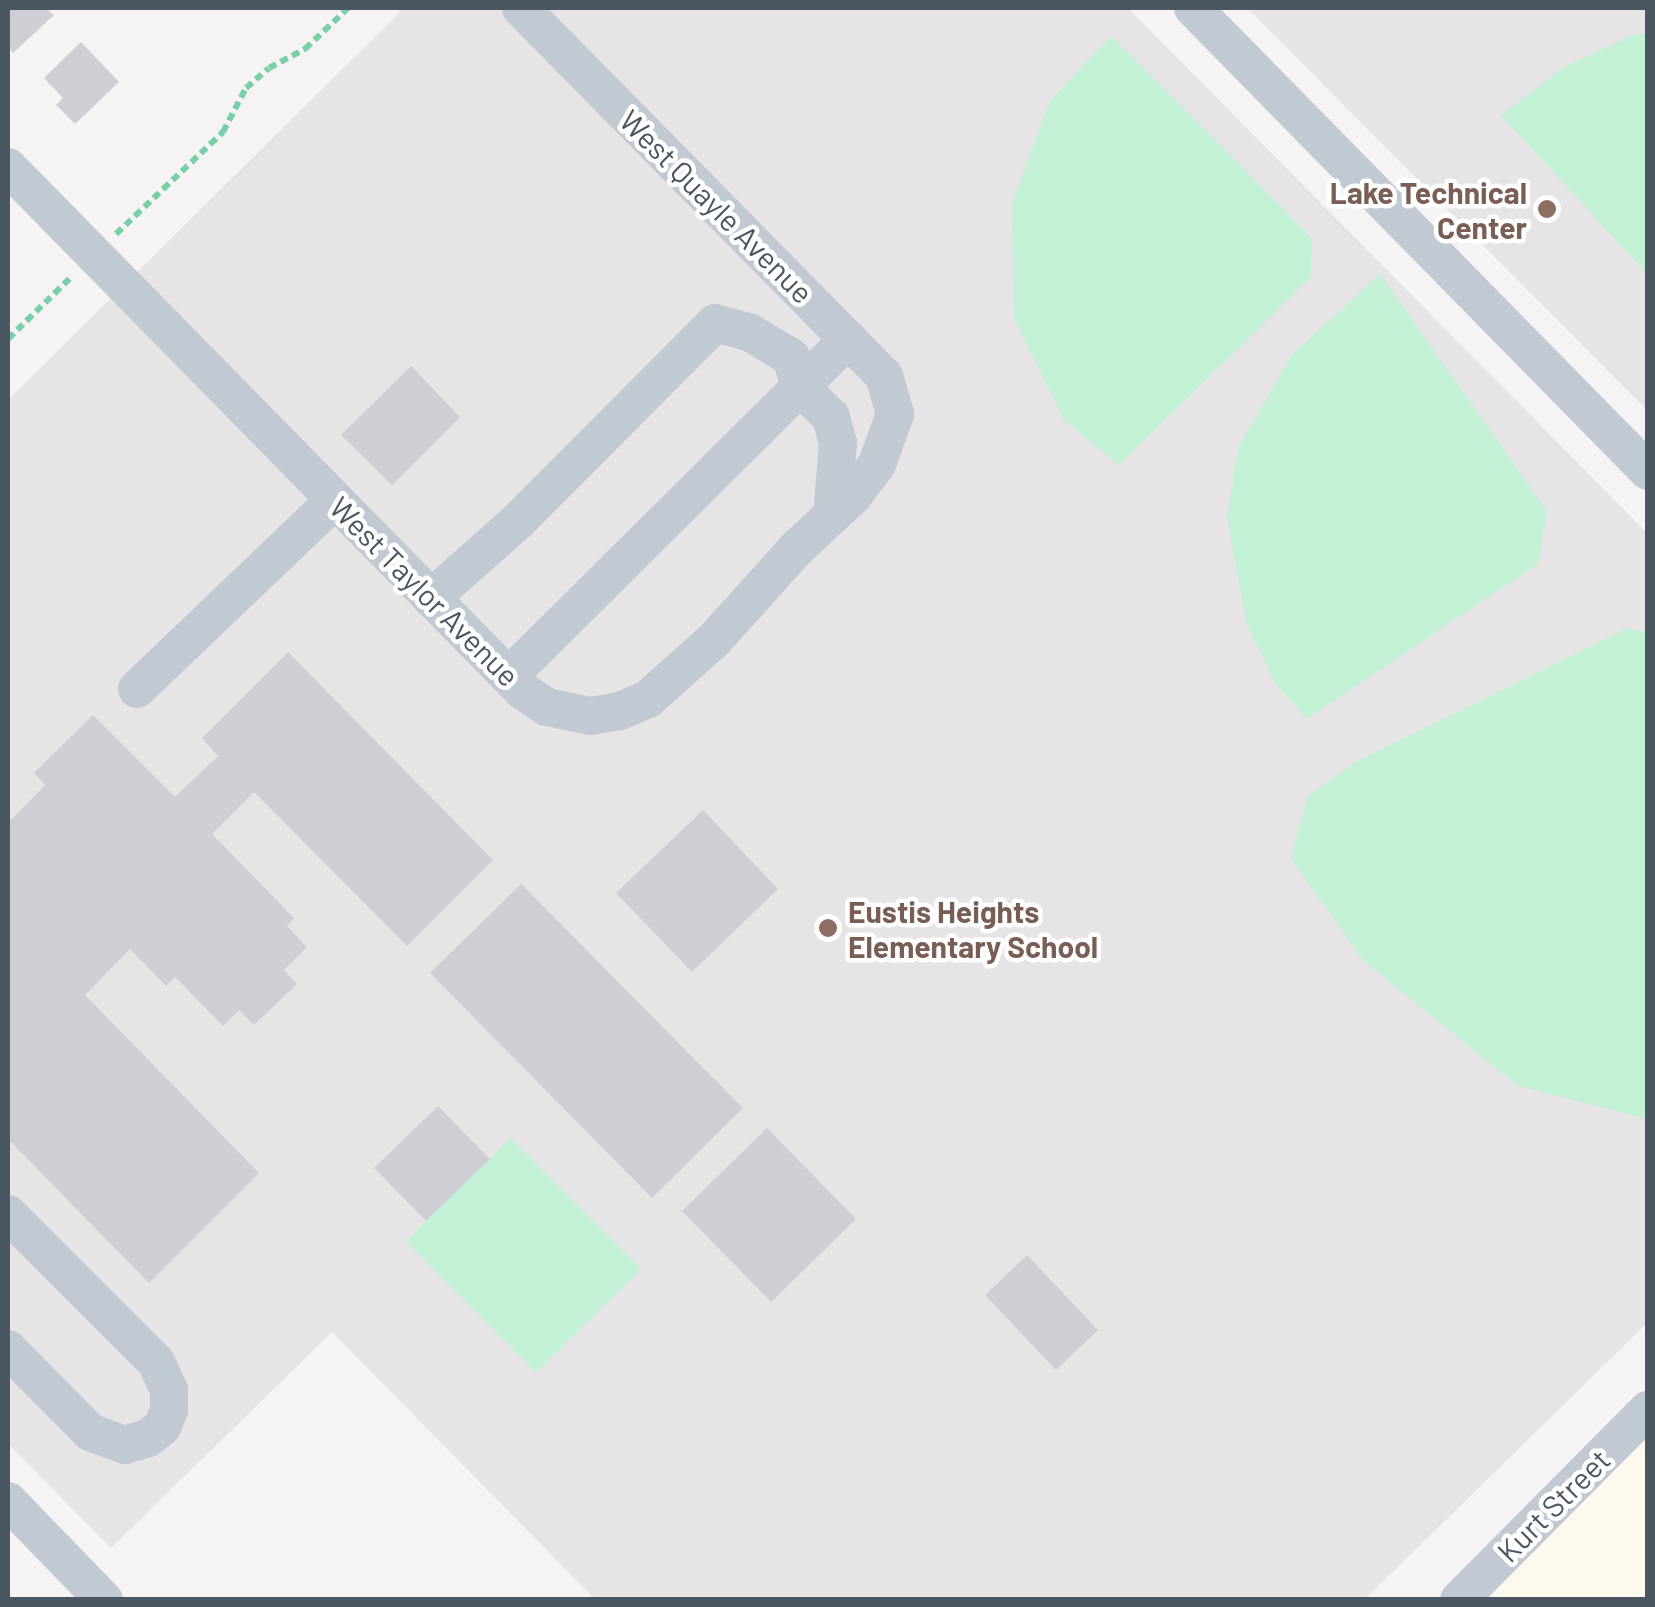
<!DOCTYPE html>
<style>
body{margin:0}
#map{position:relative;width:1655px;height:1607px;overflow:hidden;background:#f5f3f3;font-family:Barlow,sans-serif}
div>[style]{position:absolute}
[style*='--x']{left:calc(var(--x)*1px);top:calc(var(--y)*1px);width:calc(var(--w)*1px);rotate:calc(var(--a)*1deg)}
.commercial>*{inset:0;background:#fdf9ef}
.education>*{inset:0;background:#e6e4e5}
.green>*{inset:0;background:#c3f1d5}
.building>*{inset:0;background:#cdcfd5}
.path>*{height:6px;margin-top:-3px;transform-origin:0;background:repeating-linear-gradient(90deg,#7ad0a6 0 8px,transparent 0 13px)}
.minor>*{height:38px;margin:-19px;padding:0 19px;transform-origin:19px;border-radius:19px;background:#c1cad2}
.dots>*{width:28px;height:28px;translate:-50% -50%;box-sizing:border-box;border:5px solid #fff;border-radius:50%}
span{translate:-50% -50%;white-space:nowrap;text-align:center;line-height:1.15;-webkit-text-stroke:9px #fff;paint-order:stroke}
.education-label{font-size:30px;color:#785e54;font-weight:700}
.right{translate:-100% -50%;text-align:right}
.left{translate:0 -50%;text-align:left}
.street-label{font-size:30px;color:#4a5661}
.frame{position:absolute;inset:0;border:10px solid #4a5661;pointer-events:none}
</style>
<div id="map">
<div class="commercial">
<i style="clip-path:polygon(1647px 1433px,1647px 1599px,1481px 1599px)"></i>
</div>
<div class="education">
<i style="clip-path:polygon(404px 8px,1128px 8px,1647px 533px,1647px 1323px,1365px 1599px,595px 1599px,332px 1332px,111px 1548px,8px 1444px,8px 400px)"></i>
<i style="clip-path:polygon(1247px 8px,1647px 8px,1647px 410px)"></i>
</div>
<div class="green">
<i style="clip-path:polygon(1647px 33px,1648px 33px,1647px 274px,1501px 115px,1564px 67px,1633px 35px)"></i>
<i style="clip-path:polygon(1111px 36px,1312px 238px,1311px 277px,1119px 465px,1064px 420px,1014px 318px,1012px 203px,1050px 101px)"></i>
<i style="clip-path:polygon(1380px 274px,1547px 511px,1538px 564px,1307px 719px,1275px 683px,1246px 622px,1227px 516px,1239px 446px,1292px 355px)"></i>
<i style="clip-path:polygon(1627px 628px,1648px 633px,1647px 1119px,1518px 1086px,1364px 961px,1291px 859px,1308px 796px,1354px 763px)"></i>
<i style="clip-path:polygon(511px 1138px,641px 1269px,536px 1373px,406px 1241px)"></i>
</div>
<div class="building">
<i style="clip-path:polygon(8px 8px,46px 8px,54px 15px,13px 53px,8px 47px)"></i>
<i style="clip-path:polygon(81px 42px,119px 82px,75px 124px,56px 105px,63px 98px,44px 78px)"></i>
<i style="clip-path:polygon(411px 366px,460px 417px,392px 485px,341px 435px)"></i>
<i style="clip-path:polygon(288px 652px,493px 860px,407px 946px,254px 792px,212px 834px,294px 918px,287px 926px,307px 947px,284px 970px,297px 984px,254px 1025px,239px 1010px,223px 1026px,175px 977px,166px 986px,130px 949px,85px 995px,259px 1173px,149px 1283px,8px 1139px,8px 823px,45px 785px,34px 773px,93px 715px,175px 797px,218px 756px,202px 738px)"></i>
<i style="clip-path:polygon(703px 810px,778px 889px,692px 972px,616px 893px)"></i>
<i style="clip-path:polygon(521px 884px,743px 1108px,652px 1198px,430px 973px)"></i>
<i style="clip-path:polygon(438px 1106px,490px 1159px,426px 1221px,374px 1168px)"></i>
<i style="clip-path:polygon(767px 1128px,856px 1219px,771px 1302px,682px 1211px)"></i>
<i style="clip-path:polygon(1027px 1255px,1098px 1330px,1056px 1370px,985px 1295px)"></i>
</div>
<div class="path">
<i style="--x:116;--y:234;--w:148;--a:-43.6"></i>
<i style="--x:223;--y:132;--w:50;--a:-62.4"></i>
<i style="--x:246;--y:88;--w:30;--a:-41"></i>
<i style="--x:269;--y:68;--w:41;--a:-27.8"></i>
<i style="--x:305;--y:49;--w:59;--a:-43.6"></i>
<i style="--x:8;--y:339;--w:88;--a:-44.5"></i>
</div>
<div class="minor">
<i style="--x:1193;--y:8;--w:649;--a:45.5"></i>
<i style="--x:8;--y:167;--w:735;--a:45.5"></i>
<i style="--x:523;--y:691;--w:29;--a:34"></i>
<i style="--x:547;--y:707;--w:45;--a:11.6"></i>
<i style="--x:591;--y:716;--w:29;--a:-10"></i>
<i style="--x:620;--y:711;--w:30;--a:-23"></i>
<i style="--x:648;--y:699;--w:90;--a:-41.8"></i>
<i style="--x:715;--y:639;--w:122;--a:-48"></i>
<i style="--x:797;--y:548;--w:76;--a:-42.9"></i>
<i style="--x:853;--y:496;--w:40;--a:-53"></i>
<i style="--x:877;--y:464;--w:53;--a:-70.2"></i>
<i style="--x:895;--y:414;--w:40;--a:-106"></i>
<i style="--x:884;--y:376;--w:517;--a:-134.61"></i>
<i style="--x:431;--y:598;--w:116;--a:-41.5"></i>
<i style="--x:518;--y:521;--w:279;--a:-45.1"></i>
<i style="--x:715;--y:323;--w:35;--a:15"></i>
<i style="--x:749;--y:332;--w:49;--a:30.8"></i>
<i style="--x:791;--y:357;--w:31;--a:73"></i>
<i style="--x:800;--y:387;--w:43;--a:44.1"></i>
<i style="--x:831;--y:417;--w:27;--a:75"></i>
<i style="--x:838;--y:443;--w:73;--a:94.7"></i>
<i style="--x:509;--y:676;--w:478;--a:-44.8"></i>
<i style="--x:137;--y:689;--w:274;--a:-43.7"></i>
<i style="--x:8;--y:1214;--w:209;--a:45"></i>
<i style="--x:156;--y:1362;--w:31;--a:65"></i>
<i style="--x:169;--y:1390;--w:20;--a:90"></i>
<i style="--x:169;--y:1410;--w:18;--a:112"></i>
<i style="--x:162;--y:1427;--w:18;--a:142"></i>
<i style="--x:148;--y:1438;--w:24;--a:163"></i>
<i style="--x:125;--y:1445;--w:37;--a:-160"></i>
<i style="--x:90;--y:1432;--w:117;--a:-134.7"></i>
<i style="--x:8;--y:1501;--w:138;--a:45.9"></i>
<i style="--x:1459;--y:1600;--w:268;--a:-45.2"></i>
</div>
<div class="dots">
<i style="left:1547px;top:209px;background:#8d6e63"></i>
<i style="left:828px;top:928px;background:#8d6e63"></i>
</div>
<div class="education-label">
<span class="right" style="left:1527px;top:209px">Lake Technical<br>Center</span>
<span class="left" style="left:848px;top:928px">Eustis Heights<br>Elementary School</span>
</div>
<div class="street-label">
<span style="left:717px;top:206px;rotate:45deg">West Quayle Avenue</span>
<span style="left:425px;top:591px;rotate:45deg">West Taylor Avenue</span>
<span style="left:1553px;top:1505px;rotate:-45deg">Kurt Street</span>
</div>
<div class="frame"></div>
</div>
